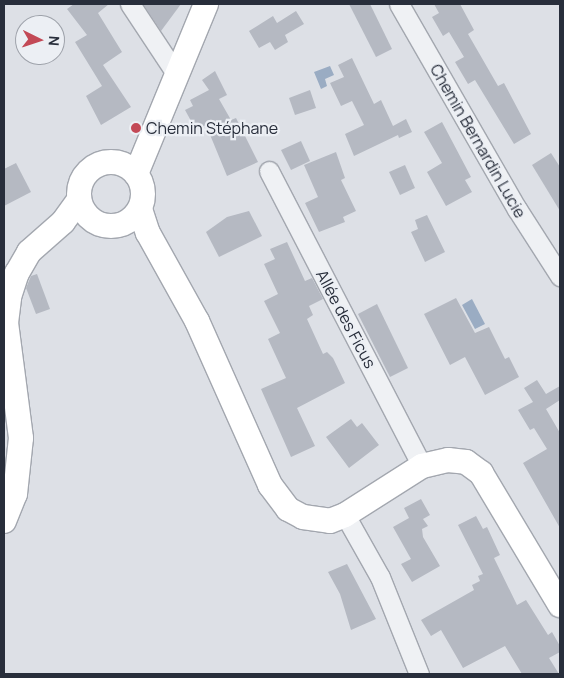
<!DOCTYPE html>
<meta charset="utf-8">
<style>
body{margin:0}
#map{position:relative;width:564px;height:678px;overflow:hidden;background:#dde0e6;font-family:Manrope,sans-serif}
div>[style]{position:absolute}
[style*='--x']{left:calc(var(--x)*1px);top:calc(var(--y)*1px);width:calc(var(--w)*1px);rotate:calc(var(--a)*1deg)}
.water>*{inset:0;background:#9aacc3}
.building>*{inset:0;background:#b5b9c2}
.roads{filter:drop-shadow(1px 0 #a3a7af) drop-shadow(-1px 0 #a3a7af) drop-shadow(0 1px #a3a7af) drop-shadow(0 -1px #a3a7af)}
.minor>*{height:19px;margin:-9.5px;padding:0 9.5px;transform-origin:9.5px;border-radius:9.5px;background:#eff1f4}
.major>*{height:24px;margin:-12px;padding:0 12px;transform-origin:12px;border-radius:12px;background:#fff}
.major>.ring{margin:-12px;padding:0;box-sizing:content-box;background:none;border:24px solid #fff;border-radius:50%}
.dots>*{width:14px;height:14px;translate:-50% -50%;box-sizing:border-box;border:2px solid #eceff4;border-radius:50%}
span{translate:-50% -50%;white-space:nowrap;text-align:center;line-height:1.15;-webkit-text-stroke:4.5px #eceff4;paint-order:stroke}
.poi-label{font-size:16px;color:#282e3b}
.left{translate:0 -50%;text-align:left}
.street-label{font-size:16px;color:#282e3b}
.frame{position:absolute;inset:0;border:5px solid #282e3b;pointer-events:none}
.north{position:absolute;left:15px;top:15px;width:50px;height:50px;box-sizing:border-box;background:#eceff4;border:1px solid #9ea2aa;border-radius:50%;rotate:94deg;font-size:14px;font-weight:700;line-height:20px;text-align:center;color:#282e3b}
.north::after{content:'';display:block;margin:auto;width:18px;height:22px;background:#c34956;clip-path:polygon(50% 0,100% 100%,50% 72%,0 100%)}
</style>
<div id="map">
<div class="water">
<i style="clip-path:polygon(330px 66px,334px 75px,325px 79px,327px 86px,321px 89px,314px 72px)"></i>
<i style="clip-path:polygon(472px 299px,485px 324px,475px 329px,462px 305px)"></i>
</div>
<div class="building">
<i style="clip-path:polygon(74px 4px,109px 4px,98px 13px,122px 52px,103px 65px,131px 107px,101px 125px,86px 96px,102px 86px,75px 42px,87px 35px,67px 9px)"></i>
<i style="clip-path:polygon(143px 4px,181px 4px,161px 31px)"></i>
<i style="clip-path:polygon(349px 4px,370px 4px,392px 49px,376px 57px)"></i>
<i style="clip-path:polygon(434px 4px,460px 4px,474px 30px,468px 34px,498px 86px,504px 83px,531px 134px,514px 144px,475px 80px,468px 84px,455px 62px,464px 57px,449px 32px,443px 36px,432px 17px,439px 13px)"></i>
<i style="clip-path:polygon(296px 11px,304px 24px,285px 35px,288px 42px,275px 50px,270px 42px,259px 48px,249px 31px,273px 16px,277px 23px)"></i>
<i style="clip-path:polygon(352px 58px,374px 104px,381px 100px,393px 126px,406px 119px,412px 132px,399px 138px,398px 135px,354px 156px,345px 134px,364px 125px,352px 101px,341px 106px,330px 83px,344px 77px,338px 65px)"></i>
<i style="clip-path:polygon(215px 71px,227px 95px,219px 99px,231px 120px,236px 118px,258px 162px,227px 176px,206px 125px,196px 130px,185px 110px,193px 106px,190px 100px,209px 90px,202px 80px)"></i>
<i style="clip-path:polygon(310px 90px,316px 108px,295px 115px,289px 98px)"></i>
<i style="clip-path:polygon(442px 122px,471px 177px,465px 180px,472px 192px,446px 206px,427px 172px,442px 163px,424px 132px)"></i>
<i style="clip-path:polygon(301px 141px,310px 161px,291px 170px,281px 150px)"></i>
<i style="clip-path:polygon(336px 152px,345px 178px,341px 180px,356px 211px,343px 217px,345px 222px,319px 232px,305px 203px,318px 197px,304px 165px)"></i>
<i style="clip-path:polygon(551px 153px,560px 167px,560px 211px,532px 165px)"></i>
<i style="clip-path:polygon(16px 163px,31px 192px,4px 206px,4px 169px)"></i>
<i style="clip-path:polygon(405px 165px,415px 188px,400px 195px,389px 172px)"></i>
<i style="clip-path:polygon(249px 211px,262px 236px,219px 257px,206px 232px,227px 217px)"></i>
<i style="clip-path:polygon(427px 215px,445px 252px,425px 262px,411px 232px,418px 229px,415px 220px)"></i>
<i style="clip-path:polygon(287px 242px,305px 281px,312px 278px,323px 299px,309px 306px,313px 315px,307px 319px,323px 354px,327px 352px,333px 358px,345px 383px,297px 408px,315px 446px,291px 457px,261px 389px,286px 378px,268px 339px,280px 333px,264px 301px,278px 294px,264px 264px,275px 259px,270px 249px)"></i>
<i style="clip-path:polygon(37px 274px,50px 309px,36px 314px,26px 288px,31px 276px)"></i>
<i style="clip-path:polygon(456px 298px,475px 333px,489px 327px,505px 359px,509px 357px,519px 377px,485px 395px,465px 357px,450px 365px,424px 314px)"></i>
<i style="clip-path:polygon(377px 304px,408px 368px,390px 377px,358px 314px)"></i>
<i style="clip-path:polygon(537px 380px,546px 394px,560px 386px,560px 400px,546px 409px,560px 433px,560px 528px,523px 463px,547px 449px,534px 428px,530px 430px,518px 410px,533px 402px,524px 388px)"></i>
<i style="clip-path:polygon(351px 419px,357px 427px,362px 423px,379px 445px,349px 468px,326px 437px)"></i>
<i style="clip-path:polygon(421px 499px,430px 515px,423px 519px,428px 526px,422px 529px,423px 537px,440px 566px,412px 582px,401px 564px,411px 559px,393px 527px,409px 518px,404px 508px)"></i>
<i style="clip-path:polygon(476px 516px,483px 529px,487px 527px,500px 555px,494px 558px,517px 605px,526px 600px,548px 635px,552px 632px,560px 646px,560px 652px,549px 658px,559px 674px,522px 674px,505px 646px,463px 668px,441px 630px,431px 636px,421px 620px,474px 590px,472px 585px,480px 581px,478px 576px,483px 574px,458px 525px)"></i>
<i style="clip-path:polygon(347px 564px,376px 619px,351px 630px,340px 594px,328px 572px)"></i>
</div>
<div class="roads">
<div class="minor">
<i style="--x:130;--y:4;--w:85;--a:56.5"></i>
<i style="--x:399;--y:4;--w:237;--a:60.1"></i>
<i style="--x:517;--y:209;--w:80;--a:57.3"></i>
<i style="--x:269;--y:171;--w:332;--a:62.6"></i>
<i style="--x:345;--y:515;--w:71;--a:60.6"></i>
<i style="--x:380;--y:577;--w:105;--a:68.1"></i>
</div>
<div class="major">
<i class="ring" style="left:79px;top:162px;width:40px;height:40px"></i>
<i style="--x:136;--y:174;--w:184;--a:-67.6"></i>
<i style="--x:140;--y:209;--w:25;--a:72"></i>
<i style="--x:148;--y:233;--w:101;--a:60.9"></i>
<i style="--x:197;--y:321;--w:180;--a:66"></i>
<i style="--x:270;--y:485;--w:30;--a:53"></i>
<i style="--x:288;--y:509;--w:17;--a:28"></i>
<i style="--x:303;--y:517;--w:27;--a:8"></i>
<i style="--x:330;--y:521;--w:16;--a:-22"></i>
<i style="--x:345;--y:515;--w:91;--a:-32.5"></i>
<i style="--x:422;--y:466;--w:27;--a:-13"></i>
<i style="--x:448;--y:460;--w:18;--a:6"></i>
<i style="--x:466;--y:462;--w:19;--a:36"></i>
<i style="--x:481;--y:473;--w:154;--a:59.1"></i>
<i style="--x:4;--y:521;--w:29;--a:-68"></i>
<i style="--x:15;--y:494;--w:56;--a:-83.9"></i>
<i style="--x:21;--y:438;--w:116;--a:-97.4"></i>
<i style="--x:6;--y:323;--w:26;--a:-83"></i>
<i style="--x:9;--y:297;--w:25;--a:-72"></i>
<i style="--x:17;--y:273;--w:24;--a:-60"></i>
<i style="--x:29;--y:252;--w:45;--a:-41.4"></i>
<i style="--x:63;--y:222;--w:27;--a:-54"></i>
</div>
</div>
<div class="dots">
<i style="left:136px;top:128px;background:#c34956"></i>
</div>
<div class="poi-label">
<span class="left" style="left:146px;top:128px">Chemin Stéphane</span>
</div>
<div class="street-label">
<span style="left:478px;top:141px;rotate:60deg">Chemin Bernardin Lucie</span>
<span style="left:346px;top:319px;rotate:62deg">Allée des Ficus</span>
</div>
<div class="frame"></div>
<div class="north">N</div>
</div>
